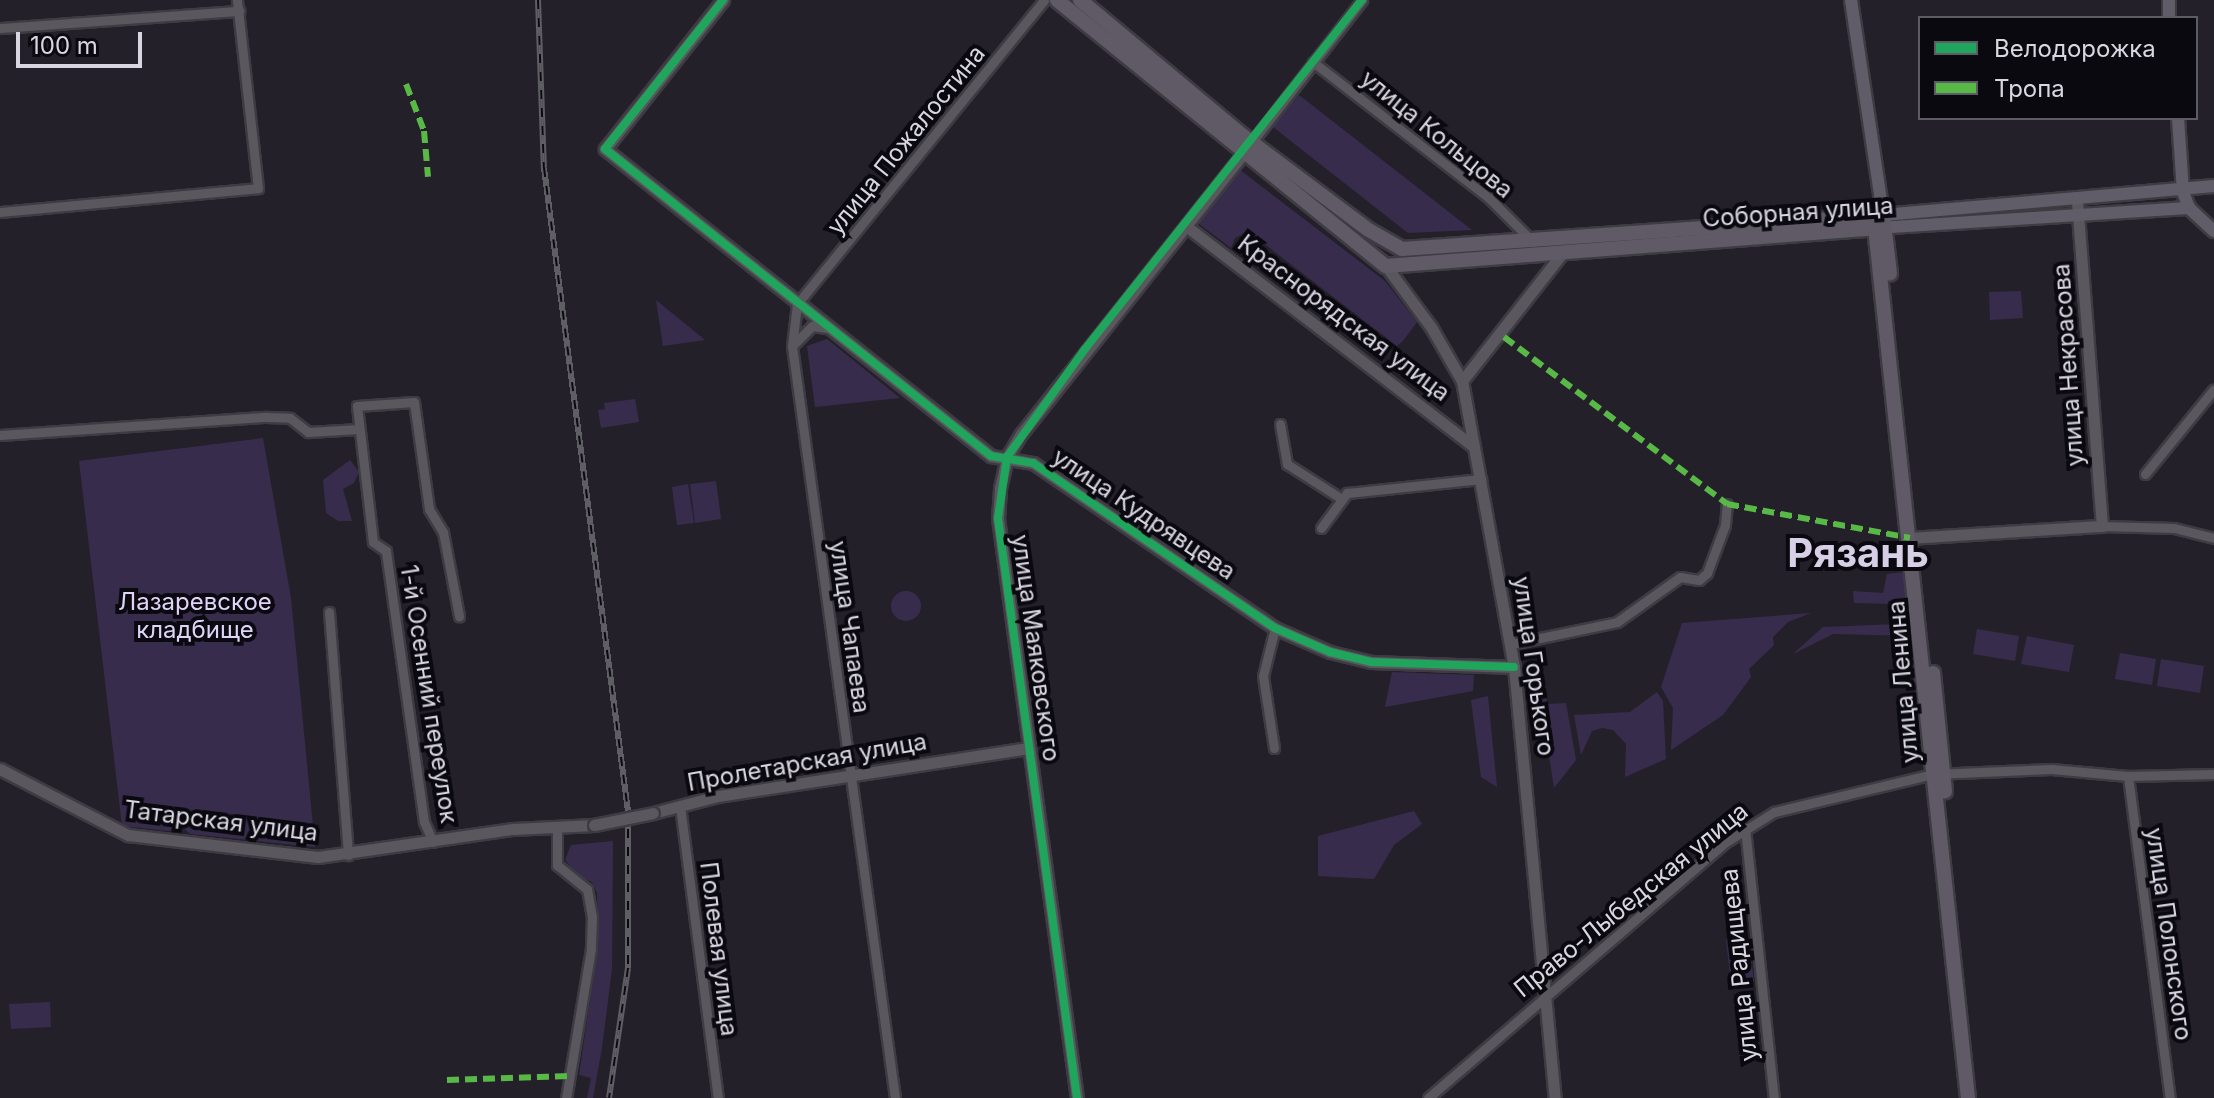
<!DOCTYPE html>
<meta charset="utf-8">
<style>
body{margin:0}
#map{position:relative;width:2214px;height:1098px;overflow:hidden;background:#24202a;font-family:Inter,sans-serif}
div>[style]{position:absolute}
[style*='--x']{left:calc(var(--x)*1px);top:calc(var(--y)*1px);width:calc(var(--w)*1px);rotate:calc(var(--a)*1deg)}
.green>*{inset:0;background:#382c4d}
.round{border-radius:50%}
.roads{filter:drop-shadow(2px 0 #3e3c43) drop-shadow(-2px 0 #3e3c43) drop-shadow(0 2px #3e3c43) drop-shadow(0 -2px #3e3c43)}
.minor>*{height:9px;margin:-4.5px;padding:0 4.5px;transform-origin:4.5px;border-radius:4.5px;background:#5a575f}
.tertiary>*{height:11px;margin:-5.5px;padding:0 5.5px;transform-origin:5.5px;border-radius:5.5px;background:#5a575f}
.secondary>*{height:12px;margin:-6px;padding:0 6px;transform-origin:6px;border-radius:6px;background:#615d68}
.primary>*{height:14px;margin:-7px;padding:0 7px;transform-origin:7px;border-radius:7px;background:#5f5a66}
.rail>*{height:6px;margin-top:-3px;transform-origin:0;background:repeating-linear-gradient(90deg,#0b0910 0 9px,#605e65 0 18px);box-sizing:border-box;border-block:2px solid #605e65}
.bridges{filter:drop-shadow(2px 0 #3e3c43) drop-shadow(-2px 0 #3e3c43) drop-shadow(0 2px #3e3c43) drop-shadow(0 -2px #3e3c43)}
.tertiary-bridge>*{height:11px;margin:-5.5px;padding:0 5.5px;transform-origin:5.5px;border-radius:5.5px;background:#5a575f}
.quiet>*{height:6px;margin-top:-3px;transform-origin:0;background:repeating-linear-gradient(90deg,#58b947 0 12px,transparent 0 18px)}
.cycleway>*{height:8px;margin:-4px;padding:0 4px;transform-origin:4px;border-radius:4px;background:#20a55d}
span{translate:-50% -50%;white-space:nowrap;text-align:center;line-height:1.15;-webkit-text-stroke:8px #0b0910;paint-order:stroke}
.street-label{font-size:24px;color:#d9d6e1}
.park-label{font-size:24px;color:#dfd4f8}
.town-label{font-size:40px;color:#d6cfe6;font-weight:700}
.legend{position:absolute;left:1918px;top:16px;width:280px;height:104px;box-sizing:border-box;background:#0b0910;border:2px solid #5d5b64;margin:0;padding:10px 14px;list-style:none;font-size:24px;color:#d9d6e1}
.legend li{display:flex;align-items:center;gap:16px;height:40px}
.legend b{width:40px;border:2px solid #5d5b64}
.scale{position:absolute;left:16px;top:32px;width:126px;height:36px;box-sizing:border-box;border:4px solid #d9d6e1;border-top:0;padding-left:10px;font-size:24px;line-height:28px;white-space:nowrap;color:#d9d6e1;-webkit-text-stroke:6px #0b0910;paint-order:stroke}
</style>
<div id="map">
<div class="green">
<i style="clip-path:polygon(1299px 95px,1472px 230px,1408px 233px,1273px 127px)"></i>
<i style="clip-path:polygon(1240px 170px,1385px 281px,1417px 322px,1403px 341px,1397px 346px,1254px 236px,1247px 232px,1235px 238px,1231px 248px,1198px 223px)"></i>
<i style="clip-path:polygon(2021px 291px,2023px 318px,1990px 320px,1989px 292px)"></i>
<i style="clip-path:polygon(656px 300px,705px 340px,663px 346px)"></i>
<i style="clip-path:polygon(827px 339px,900px 398px,815px 407px,807px 346px)"></i>
<i style="clip-path:polygon(635px 399px,639px 422px,601px 428px,598px 410px,605px 409px,604px 403px)"></i>
<i style="clip-path:polygon(263px 438px,291px 598px,315px 847px,190px 834px,181px 826px,169px 831px,122px 826px,79px 461px)"></i>
<i style="clip-path:polygon(350px 460px,359px 472px,354px 483px,343px 489px,352px 521px,338px 521px,326px 513px,323px 480px)"></i>
<i style="clip-path:polygon(716px 481px,721px 519px,695px 523px,690px 484px)"></i>
<i style="clip-path:polygon(688px 484px,694px 523px,677px 525px,672px 487px)"></i>
<i style="clip-path:polygon(1911px 571px,1917px 636px,1833px 634px,1793px 654px,1823px 627px,1898px 624px,1897px 604px,1854px 603px,1853px 591px,1883px 593px,1887px 574px)"></i>
<i class="round" style="left:891px;top:591px;width:30px;height:30px"></i>
<i style="clip-path:polygon(1811px 613px,1788px 622px,1773px 637px,1774px 645px,1749px 669px,1751px 677px,1723px 715px,1671px 750px,1673px 708px,1661px 687px,1682px 623px)"></i>
<i style="clip-path:polygon(1977px 629px,2019px 636px,2015px 661px,1973px 654px)"></i>
<i style="clip-path:polygon(2027px 636px,2074px 645px,2069px 672px,2021px 664px)"></i>
<i style="clip-path:polygon(2120px 653px,2156px 659px,2152px 685px,2115px 679px)"></i>
<i style="clip-path:polygon(2161px 659px,2204px 666px,2200px 693px,2157px 686px)"></i>
<i style="clip-path:polygon(1392px 672px,1474px 675px,1473px 691px,1385px 707px)"></i>
<i style="clip-path:polygon(1657px 692px,1663px 701px,1666px 759px,1625px 777px,1626px 744px,1613px 730px,1602px 728px,1592px 731px,1581px 755px,1574px 715px,1630px 712px)"></i>
<i style="clip-path:polygon(1488px 696px,1496px 777px,1497px 787px,1481px 777px,1471px 700px)"></i>
<i style="clip-path:polygon(1546px 696px,1547px 704px,1566px 703px,1576px 760px,1554px 788px,1540px 697px)"></i>
<i style="clip-path:polygon(1414px 811px,1422px 824px,1394px 845px,1374px 879px,1318px 876px,1318px 836px)"></i>
<i style="clip-path:polygon(613px 841px,612px 969px,602px 1048px,593px 1098px,587px 1098px,591px 1078px,579px 1075px,598px 945px,597px 893px,592px 882px,578px 876px,565px 860px,571px 845px)"></i>
<i style="clip-path:polygon(1747px 928px,1754px 981px,1731px 983px,1726px 940px,1736px 930px)"></i>
<i style="clip-path:polygon(50px 1002px,51px 1027px,11px 1029px,9px 1004px)"></i>
</div>
<div class="roads">
<div class="minor">
<i style="--x:0;--y:28;--w:240;--a:-4.1"></i>
<i style="--x:1313;--y:62;--w:222;--a:37.7"></i>
<i style="--x:1489;--y:198;--w:62;--a:45"></i>
<i style="--x:1252;--y:142;--w:180;--a:-52.2"></i>
<i style="--x:0;--y:212;--w:259;--a:-5.3"></i>
<i style="--x:258;--y:188;--w:189;--a:-96.4"></i>
<i style="--x:792;--y:346;--w:28;--a:-45"></i>
<i style="--x:812;--y:326;--w:15;--a:8"></i>
<i style="--x:1280;--y:424;--w:41;--a:80.1"></i>
<i style="--x:1287;--y:464;--w:65;--a:32.5"></i>
<i style="--x:0;--y:435;--w:267;--a:-3.9"></i>
<i style="--x:266;--y:417;--w:24;--a:2"></i>
<i style="--x:290;--y:418;--w:23;--a:38"></i>
<i style="--x:308;--y:432;--w:51;--a:-3.4"></i>
<i style="--x:2145;--y:474;--w:109;--a:-50.9"></i>
<i style="--x:2102;--y:526;--w:72;--a:1.6"></i>
<i style="--x:2174;--y:528;--w:41;--a:14"></i>
<i style="--x:1321;--y:528;--w:44;--a:-53.4"></i>
<i style="--x:1347;--y:493;--w:135;--a:-6"></i>
<i style="--x:329;--y:612;--w:244;--a:85.5"></i>
<i style="--x:1511;--y:644;--w:108;--a:-11.7"></i>
<i style="--x:1617;--y:622;--w:77;--a:-35.5"></i>
<i style="--x:1680;--y:577;--w:19;--a:9"></i>
<i style="--x:1699;--y:580;--w:11;--a:-41"></i>
<i style="--x:1707;--y:573;--w:51;--a:-69.4"></i>
<i style="--x:1725;--y:525;--w:21;--a:-85"></i>
<i style="--x:1274;--y:748;--w:73;--a:-98.7"></i>
<i style="--x:1263;--y:676;--w:49;--a:-76"></i>
<i style="--x:2128;--y:776;--w:325;--a:82.6"></i>
<i style="--x:680;--y:806;--w:294;--a:82.6"></i>
<i style="--x:557;--y:826;--w:39;--a:90"></i>
<i style="--x:557;--y:865;--w:38;--a:39"></i>
<i style="--x:587;--y:889;--w:27;--a:80"></i>
<i style="--x:592;--y:916;--w:33;--a:92"></i>
<i style="--x:591;--y:949;--w:151;--a:99.5"></i>
<i style="--x:1745;--y:828;--w:272;--a:83.9"></i>
<i style="--x:433;--y:842;--w:22;--a:-114"></i>
<i style="--x:424;--y:822;--w:274;--a:-98"></i>
<i style="--x:386;--y:551;--w:16;--a:-145"></i>
<i style="--x:373;--y:542;--w:137;--a:-96.7"></i>
<i style="--x:357;--y:406;--w:57;--a:-4"></i>
<i style="--x:414;--y:402;--w:108;--a:82"></i>
<i style="--x:429;--y:509;--w:27;--a:59"></i>
<i style="--x:443;--y:532;--w:86;--a:79.2"></i>
<i style="--x:895;--y:1098;--w:759;--a:-97.8"></i>
<i style="--x:792;--y:346;--w:42;--a:-83.2"></i>
<i style="--x:797;--y:304;--w:392;--a:-50.9"></i>
<i style="--x:1428;--y:1098;--w:393;--a:-40.7"></i>
<i style="--x:1726;--y:842;--w:57;--a:-32"></i>
<i style="--x:1774;--y:812;--w:164;--a:-13.4"></i>
<i style="--x:1934;--y:774;--w:117;--a:-2.4"></i>
<i style="--x:2051;--y:769;--w:77;--a:5.2"></i>
<i style="--x:2128;--y:776;--w:86;--a:-1.3"></i>
</div>
<div class="tertiary">
<i style="--x:723;--y:0;--w:190;--a:128.4"></i>
<i style="--x:605;--y:149;--w:493;--a:38.5"></i>
<i style="--x:991;--y:456;--w:43;--a:9.5"></i>
<i style="--x:1033;--y:463;--w:293;--a:34.3"></i>
<i style="--x:1275;--y:628;--w:60;--a:23.6"></i>
<i style="--x:1330;--y:652;--w:42;--a:13.7"></i>
<i style="--x:1371;--y:662;--w:143;--a:2"></i>
<i style="--x:1186;--y:226;--w:363;--a:37.5"></i>
<i style="--x:1386;--y:266;--w:76;--a:53.6"></i>
<i style="--x:1431;--y:327;--w:62;--a:60.1"></i>
<i style="--x:1462;--y:381;--w:291;--a:79.7"></i>
<i style="--x:1514;--y:667;--w:433;--a:84.6"></i>
<i style="--x:1462;--y:381;--w:164;--a:-51.9"></i>
<i style="--x:1910;--y:538;--w:192;--a:-3.6"></i>
<i style="--x:2102;--y:526;--w:326;--a:-94.4"></i>
<i style="--x:0;--y:769;--w:144;--a:27.3"></i>
<i style="--x:128;--y:835;--w:191;--a:6.6"></i>
<i style="--x:318;--y:857;--w:197;--a:-8.2"></i>
<i style="--x:513;--y:829;--w:81;--a:-2.8"></i>
<i style="--x:653;--y:813;--w:67;--a:-14.7"></i>
<i style="--x:718;--y:796;--w:315;--a:-8.8"></i>
<i style="--x:1077;--y:1098;--w:585;--a:-97.76"></i>
<i style="--x:998;--y:518;--w:30;--a:-86"></i>
<i style="--x:1000;--y:488;--w:32;--a:-77"></i>
<i style="--x:1007;--y:457;--w:27;--a:-59"></i>
<i style="--x:1021;--y:434;--w:367;--a:-51.6"></i>
</div>
<div class="secondary">
<i style="--x:1851;--y:0;--w:217;--a:81.5"></i>
<i style="--x:1883;--y:215;--w:332;--a:-5"></i>
<i style="--x:2169;--y:0;--w:18;--a:90"></i>
<i style="--x:2178;--y:118;--w:74;--a:86.1"></i>
<i style="--x:2183;--y:192;--w:17;--a:69"></i>
<i style="--x:2189;--y:208;--w:34;--a:43"></i>
<i style="--x:1877;--y:228;--w:313;--a:-3.7"></i>
</div>
<div class="primary">
<i style="--x:1057;--y:0;--w:423;--a:39"></i>
<i style="--x:1386;--y:266;--w:490;--a:-4.4"></i>
<i style="--x:1875;--y:228;--w:875;--a:83.9"></i>
<i style="--x:1080;--y:0;--w:211;--a:39.8"></i>
<i style="--x:1242;--y:135;--w:156;--a:36.9"></i>
<i style="--x:1367;--y:229;--w:40;--a:29.7"></i>
<i style="--x:1402;--y:249;--w:482;--a:-4"></i>
<i style="--x:1883;--y:215;--w:59;--a:83.2"></i>
<i style="--x:1933;--y:673;--w:119;--a:84.2"></i>
</div>
</div>
<div class="rail">
<i style="--x:538;--y:0;--w:168;--a:88"></i>
<i style="--x:544;--y:168;--w:648;--a:82.56"></i>
<i style="--x:628;--y:811;--w:157;--a:90"></i>
<i style="--x:628;--y:968;--w:131;--a:98.3"></i>
</div>
<div class="bridges">
<div class="tertiary-bridge">
<i style="--x:594;--y:825;--w:60;--a:-11.5"></i>
</div>
</div>
<div class="quiet">
<i style="--x:406;--y:84;--w:50;--a:69"></i>
<i style="--x:424;--y:131;--w:46;--a:85"></i>
<i style="--x:1504;--y:337;--w:279;--a:36.8"></i>
<i style="--x:1727;--y:504;--w:186;--a:10.5"></i>
<i style="--x:447;--y:1080;--w:123;--a:-1.9"></i>
</div>
<div class="cycleway">
<i style="--x:723;--y:0;--w:190;--a:128.4"></i>
<i style="--x:605;--y:149;--w:493;--a:38.5"></i>
<i style="--x:991;--y:456;--w:43;--a:9.5"></i>
<i style="--x:1033;--y:463;--w:293;--a:34.3"></i>
<i style="--x:1275;--y:628;--w:60;--a:23.6"></i>
<i style="--x:1330;--y:652;--w:42;--a:13.7"></i>
<i style="--x:1371;--y:662;--w:143;--a:2"></i>
<i style="--x:1077;--y:1098;--w:585;--a:-97.76"></i>
<i style="--x:998;--y:518;--w:62;--a:-81.6"></i>
<i style="--x:1007;--y:457;--w:133;--a:-54.2"></i>
<i style="--x:1085;--y:349;--w:446;--a:-51.6"></i>
</div>
<div class="street-label">
<span style="left:1437px;top:134px;rotate:39deg">улица Кольцова</span>
<span style="left:906px;top:140px;rotate:-51deg">улица Пожалостина</span>
<span style="left:1798px;top:212px;rotate:-4deg">Соборная улица</span>
<span style="left:1344px;top:318px;rotate:37deg">Краснорядская улица</span>
<span style="left:2068px;top:365px;rotate:-94deg">улица Некрасова</span>
<span style="left:1144px;top:514px;rotate:34deg">улица Кудрявцева</span>
<span style="left:850px;top:627px;rotate:82deg">улица Чапаева</span>
<span style="left:1036px;top:648px;rotate:82deg">улица Маяковского</span>
<span style="left:1534px;top:666px;rotate:82deg">улица Горького</span>
<span style="left:1903px;top:682px;rotate:-95deg">улица Ленина</span>
<span style="left:429px;top:694px;rotate:81deg">1-й Осенний переулок</span>
<span style="left:807px;top:762px;rotate:-10deg">Пролетарская улица</span>
<span style="left:221px;top:821px;rotate:7deg">Татарская улица</span>
<span style="left:1631px;top:900px;rotate:-39deg">Право-Лыбедская улица</span>
<span style="left:2169px;top:934px;rotate:82deg">улица Полонского</span>
<span style="left:719px;top:949px;rotate:83deg">Полевая улица</span>
<span style="left:1739px;top:965px;rotate:-96deg">улица Радищева</span>
</div>
<div class="park-label">
<span style="left:195px;top:616px">Лазаревское<br>кладбище</span>
</div>
<div class="town-label">
<span style="left:1858px;top:553px">Рязань</span>
</div>
<ul class="legend">
<li><b style="height:10px;background:#20a55d"></b>Велодорожка</li>
<li><b style="height:10px;background:#58b947"></b>Тропа</li>
</ul>
<div class="scale">100 m</div>
</div>
